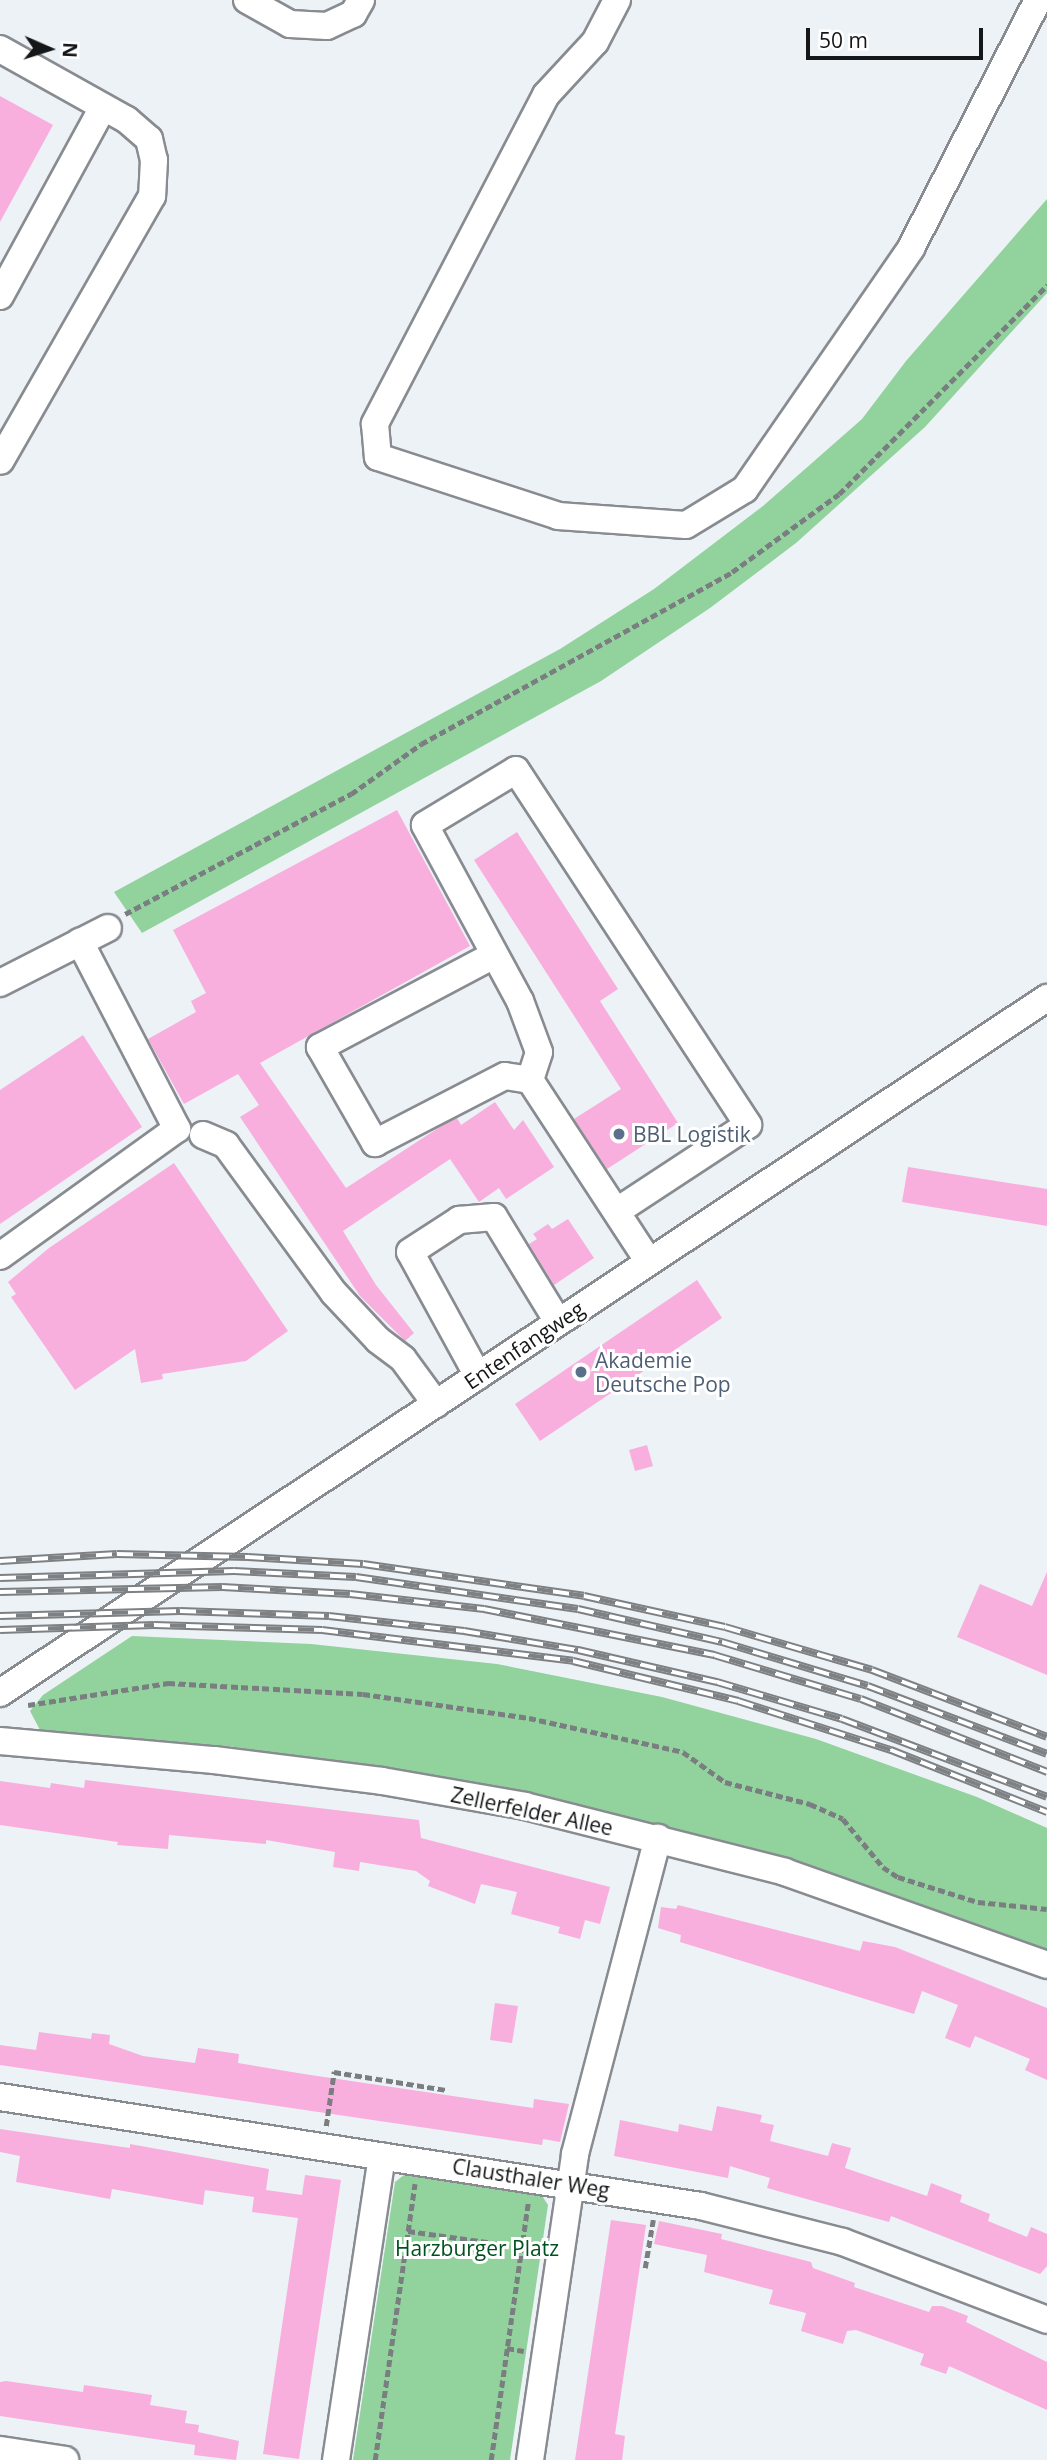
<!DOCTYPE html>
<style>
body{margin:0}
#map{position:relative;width:1047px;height:2460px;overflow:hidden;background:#edf2f7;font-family:"Open Sans",sans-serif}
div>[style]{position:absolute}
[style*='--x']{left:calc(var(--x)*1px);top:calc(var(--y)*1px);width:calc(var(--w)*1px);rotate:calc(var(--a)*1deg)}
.green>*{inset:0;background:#91d29d}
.building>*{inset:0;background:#f8afdd}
.path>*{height:4.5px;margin-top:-2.25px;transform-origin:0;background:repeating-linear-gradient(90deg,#7a7e81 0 7px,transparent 0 10.5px)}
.roads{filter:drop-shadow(2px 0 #888c91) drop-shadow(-2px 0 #888c91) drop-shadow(0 2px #888c91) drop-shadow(0 -2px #888c91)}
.minor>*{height:26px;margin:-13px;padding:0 13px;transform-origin:13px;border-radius:13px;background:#fff}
.rail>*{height:8px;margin-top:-4px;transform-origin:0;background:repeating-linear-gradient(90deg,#fff 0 16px,#7e8184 0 32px);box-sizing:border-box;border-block:2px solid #7e8184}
.dots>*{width:19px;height:19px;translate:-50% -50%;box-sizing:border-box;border:4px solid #fff;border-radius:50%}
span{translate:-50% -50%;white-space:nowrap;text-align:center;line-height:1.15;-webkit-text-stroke:6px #fff;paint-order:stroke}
.service-label{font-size:21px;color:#4e5e75}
.left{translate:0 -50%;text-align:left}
.street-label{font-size:21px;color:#141617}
.park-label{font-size:21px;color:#005120}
.north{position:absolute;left:14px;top:14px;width:70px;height:70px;-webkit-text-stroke:5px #fff;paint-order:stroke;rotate:93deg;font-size:19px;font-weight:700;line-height:28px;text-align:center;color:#141617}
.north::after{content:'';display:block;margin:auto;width:24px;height:32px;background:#141617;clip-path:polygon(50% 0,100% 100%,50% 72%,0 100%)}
.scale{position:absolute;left:806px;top:28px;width:177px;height:32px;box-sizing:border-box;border:4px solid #141617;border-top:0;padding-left:9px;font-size:21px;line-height:24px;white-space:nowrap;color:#141617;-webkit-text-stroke:5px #fff;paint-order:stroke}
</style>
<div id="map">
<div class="green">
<i style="clip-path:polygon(1047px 199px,1047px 293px,925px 427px,796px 543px,710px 608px,601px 681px,142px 933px,114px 892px,560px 649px,654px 589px,763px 506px,862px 419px,906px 361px)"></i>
<i style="clip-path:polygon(132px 1636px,311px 1644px,497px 1664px,662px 1697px,816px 1739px,977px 1797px,1047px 1828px,1047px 1956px,384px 1771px,228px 1746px,94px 1740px,90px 1734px,40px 1730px,30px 1711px,43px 1695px)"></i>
<i style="clip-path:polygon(404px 2175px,541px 2194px,548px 2205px,510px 2460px,353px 2460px,395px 2182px)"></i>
</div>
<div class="building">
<i style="clip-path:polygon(0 96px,53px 125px,0 222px)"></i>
<i style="clip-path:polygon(397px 810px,470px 946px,260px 1063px,346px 1188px,443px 1125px,457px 1118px,461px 1125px,495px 1102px,514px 1130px,523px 1120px,554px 1167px,506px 1199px,499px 1188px,479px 1202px,450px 1159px,343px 1231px,376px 1285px,414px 1333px,405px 1341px,360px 1296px,240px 1117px,259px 1105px,238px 1074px,184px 1104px,148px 1039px,196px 1012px,191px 1001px,206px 993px,173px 930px)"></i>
<i style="clip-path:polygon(517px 832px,618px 989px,600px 1001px,678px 1123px,607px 1169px,574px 1119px,621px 1089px,474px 860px)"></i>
<i style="clip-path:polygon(83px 1035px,142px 1127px,0 1224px,0 1090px)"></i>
<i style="clip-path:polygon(174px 1163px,288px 1331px,246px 1361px,162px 1374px,163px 1379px,141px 1383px,135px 1349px,75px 1390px,11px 1297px,16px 1294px,8px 1282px,49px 1248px)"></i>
<i style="clip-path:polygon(908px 1167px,1047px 1189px,1047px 1226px,902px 1202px)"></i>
<i style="clip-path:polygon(568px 1219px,594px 1258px,554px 1285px,529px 1244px,537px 1239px,533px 1234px,548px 1224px,552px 1229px)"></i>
<i style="clip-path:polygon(697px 1280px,722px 1318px,540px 1441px,515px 1404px)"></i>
<i style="clip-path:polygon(647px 1445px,653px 1466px,635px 1471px,629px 1450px)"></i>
<i style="clip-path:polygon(1047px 1572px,1047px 1675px,957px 1637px,980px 1584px,1032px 1606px)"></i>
<i style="clip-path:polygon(85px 1780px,419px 1820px,421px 1838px,610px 1887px,600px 1924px,585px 1920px,580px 1939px,558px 1933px,560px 1927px,511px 1914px,517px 1892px,481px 1884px,475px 1904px,428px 1886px,430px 1881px,416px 1871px,360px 1862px,359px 1871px,333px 1867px,335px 1852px,266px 1840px,266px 1844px,169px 1835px,168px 1849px,117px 1845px,118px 1842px,0 1825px,0 1781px,50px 1788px,51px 1783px,84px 1788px)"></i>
<i style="clip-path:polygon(678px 1905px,860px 1951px,863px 1941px,895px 1947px,1047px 2008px,1047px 2080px,1025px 2070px,1030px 2059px,975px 2036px,970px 2048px,945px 2038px,958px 2005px,922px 1991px,914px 2014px,680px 1942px,681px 1935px,658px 1928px,661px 1907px,676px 1909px)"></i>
<i style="clip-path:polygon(495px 2003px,518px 2006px,512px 2043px,490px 2040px)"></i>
<i style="clip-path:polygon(39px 2032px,91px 2039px,92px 2033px,110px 2035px,109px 2044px,143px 2056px,195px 2063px,198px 2048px,239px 2054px,238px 2063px,304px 2074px,533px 2108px,534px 2099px,569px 2104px,560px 2142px,543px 2139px,542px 2145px,0 2065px,0 2045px,36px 2050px)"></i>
<i style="clip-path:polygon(717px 2106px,762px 2115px,760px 2122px,774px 2125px,770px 2141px,828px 2156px,832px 2143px,851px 2148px,845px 2168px,927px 2196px,931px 2183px,962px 2195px,960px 2202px,990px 2214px,988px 2221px,1027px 2237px,1031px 2227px,1047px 2234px,1047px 2266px,1040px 2274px,891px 2216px,889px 2222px,767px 2188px,770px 2178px,730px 2166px,728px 2178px,614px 2156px,620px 2120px,678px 2132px,679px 2124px,712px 2131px)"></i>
<i style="clip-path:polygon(0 2129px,130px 2148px,130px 2144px,269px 2169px,266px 2190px,302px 2195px,305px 2175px,341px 2180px,299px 2459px,263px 2454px,298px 2218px,252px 2212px,254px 2197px,205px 2190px,203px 2205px,112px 2189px,110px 2199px,16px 2182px,20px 2156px,0 2152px)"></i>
<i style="clip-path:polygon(611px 2220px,646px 2225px,615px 2434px,625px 2436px,622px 2460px,575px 2460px)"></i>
<i style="clip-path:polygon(659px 2221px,722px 2234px,721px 2239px,811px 2262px,813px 2268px,855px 2283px,854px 2287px,929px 2312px,932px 2306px,942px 2306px,968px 2316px,966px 2322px,1047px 2362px,1047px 2410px,949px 2366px,946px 2374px,920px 2365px,924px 2354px,856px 2330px,847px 2331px,843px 2344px,801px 2331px,806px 2313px,769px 2304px,773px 2290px,704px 2272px,707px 2255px,654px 2244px)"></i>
<i style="clip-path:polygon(6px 2381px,83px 2392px,84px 2385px,152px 2395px,150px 2405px,187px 2411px,185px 2423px,199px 2425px,198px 2432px,239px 2441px,236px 2460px,194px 2455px,195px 2445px,0 2416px,0 2382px)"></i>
</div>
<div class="path">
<i style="--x:125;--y:914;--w:256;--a:-28"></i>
<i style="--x:351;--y:794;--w:86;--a:-35.5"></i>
<i style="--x:421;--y:744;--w:355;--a:-28.9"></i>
<i style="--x:732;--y:572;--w:132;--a:-36.1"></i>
<i style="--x:839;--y:494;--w:295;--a:-45.1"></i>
<i style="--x:28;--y:1705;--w:142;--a:-8.9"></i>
<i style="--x:168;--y:1683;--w:195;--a:3.2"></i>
<i style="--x:363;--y:1694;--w:168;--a:8.2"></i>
<i style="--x:529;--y:1718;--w:158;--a:12.4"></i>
<i style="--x:683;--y:1752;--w:52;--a:35.5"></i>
<i style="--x:725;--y:1782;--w:88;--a:14.5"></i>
<i style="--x:810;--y:1804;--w:36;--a:24"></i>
<i style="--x:843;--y:1819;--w:62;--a:50.2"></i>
<i style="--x:883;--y:1867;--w:18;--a:34"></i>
<i style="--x:898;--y:1877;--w:84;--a:17.4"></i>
<i style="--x:978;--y:1902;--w:69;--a:5.8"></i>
<i style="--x:326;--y:2126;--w:55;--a:-81.6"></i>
<i style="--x:334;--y:2072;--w:113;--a:9.1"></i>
<i style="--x:408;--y:2231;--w:115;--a:8"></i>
<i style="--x:645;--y:2268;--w:49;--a:-80.5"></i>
<i style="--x:507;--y:2348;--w:17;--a:10"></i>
<i style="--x:375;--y:2460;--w:279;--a:-81.8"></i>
<i style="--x:491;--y:2460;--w:259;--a:-81.8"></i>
</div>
<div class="roads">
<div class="minor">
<i style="--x:247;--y:0;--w:49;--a:29.2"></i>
<i style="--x:290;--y:24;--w:37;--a:3"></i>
<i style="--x:327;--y:26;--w:29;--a:-25"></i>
<i style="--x:353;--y:14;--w:16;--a:-60"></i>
<i style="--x:617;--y:0;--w:47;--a:117.6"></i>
<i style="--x:595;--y:42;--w:72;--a:132.8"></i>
<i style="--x:546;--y:95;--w:371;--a:117.5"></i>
<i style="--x:375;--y:424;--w:33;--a:85"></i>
<i style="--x:378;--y:457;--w:189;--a:18.1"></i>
<i style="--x:558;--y:516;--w:128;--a:4"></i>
<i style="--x:686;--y:525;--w:69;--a:-31.4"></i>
<i style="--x:745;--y:489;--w:293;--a:-55.4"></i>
<i style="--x:911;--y:248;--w:279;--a:-62.9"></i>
<i style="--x:0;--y:49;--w:145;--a:29.2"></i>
<i style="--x:127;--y:120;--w:29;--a:41"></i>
<i style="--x:149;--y:139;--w:22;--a:77"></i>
<i style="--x:154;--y:160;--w:36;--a:93"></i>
<i style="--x:152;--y:196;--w:305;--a:119.8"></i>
<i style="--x:0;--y:296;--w:215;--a:-61.4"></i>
<i style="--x:494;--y:955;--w:197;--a:152.1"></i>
<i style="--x:320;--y:1047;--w:111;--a:60.2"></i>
<i style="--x:375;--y:1143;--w:146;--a:-27.3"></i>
<i style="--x:505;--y:1076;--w:25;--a:9"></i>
<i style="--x:530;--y:1080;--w:217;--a:56.8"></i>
<i style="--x:0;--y:983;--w:121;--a:-27"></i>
<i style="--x:530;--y:1080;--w:29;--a:-72"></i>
<i style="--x:539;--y:1052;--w:54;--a:-110.4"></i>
<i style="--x:520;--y:1001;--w:200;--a:-118.4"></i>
<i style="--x:425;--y:825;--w:106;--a:-31.1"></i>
<i style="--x:516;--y:770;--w:424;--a:56.8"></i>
<i style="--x:748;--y:1125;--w:157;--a:146.7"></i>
<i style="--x:203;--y:1135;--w:25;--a:23"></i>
<i style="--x:226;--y:1145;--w:183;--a:53.9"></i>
<i style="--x:334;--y:1293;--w:64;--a:46.9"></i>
<i style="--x:378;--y:1340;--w:31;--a:37"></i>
<i style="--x:403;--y:1359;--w:56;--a:53.7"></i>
<i style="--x:0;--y:1256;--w:218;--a:-35.7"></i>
<i style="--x:177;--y:1129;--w:211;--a:-117.4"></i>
<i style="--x:478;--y:1376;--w:141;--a:-118.7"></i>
<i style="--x:410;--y:1252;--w:59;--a:-33.1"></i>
<i style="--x:459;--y:1220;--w:35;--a:-5"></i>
<i style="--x:494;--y:1217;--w:123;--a:58.6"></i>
<i style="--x:0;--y:1693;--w:1257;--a:-33.58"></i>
<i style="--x:0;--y:1741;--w:215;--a:5.1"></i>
<i style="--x:214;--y:1760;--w:169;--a:7.1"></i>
<i style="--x:382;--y:1781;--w:145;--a:9.9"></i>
<i style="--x:525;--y:1806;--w:268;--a:14.2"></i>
<i style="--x:785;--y:1872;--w:278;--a:19.5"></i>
<i style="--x:0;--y:2097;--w:709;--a:8.84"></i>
<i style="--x:701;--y:2206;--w:146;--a:14.2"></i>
<i style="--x:843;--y:2242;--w:218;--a:20.9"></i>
<i style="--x:0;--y:2450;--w:66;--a:8.7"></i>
<i style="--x:336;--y:2460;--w:307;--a:-81.4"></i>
<i style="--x:530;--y:2460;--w:309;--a:-81.6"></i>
<i style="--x:575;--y:2154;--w:327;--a:-75.3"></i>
</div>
</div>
<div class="rail">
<i style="--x:0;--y:1561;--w:117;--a:-3.4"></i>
<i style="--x:117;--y:1554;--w:131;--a:1.3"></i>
<i style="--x:248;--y:1557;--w:115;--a:3.5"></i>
<i style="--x:363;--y:1564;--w:223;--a:8.2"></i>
<i style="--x:584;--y:1596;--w:144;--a:12.4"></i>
<i style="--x:725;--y:1627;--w:153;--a:16.3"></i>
<i style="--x:872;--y:1670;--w:187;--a:20.9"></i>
<i style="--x:0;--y:1578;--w:234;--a:-1.7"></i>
<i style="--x:234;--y:1571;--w:122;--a:2.8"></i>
<i style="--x:356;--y:1577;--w:224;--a:8.2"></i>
<i style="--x:578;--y:1609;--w:148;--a:12.9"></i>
<i style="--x:722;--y:1642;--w:152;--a:16.8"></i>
<i style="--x:868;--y:1686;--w:191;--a:20.8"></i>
<i style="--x:0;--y:1592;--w:222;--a:-1.3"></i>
<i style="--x:222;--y:1587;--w:128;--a:3.1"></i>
<i style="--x:350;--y:1594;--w:135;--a:6.4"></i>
<i style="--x:484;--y:1609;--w:235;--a:11.3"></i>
<i style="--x:714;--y:1655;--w:153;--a:16.7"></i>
<i style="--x:861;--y:1699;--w:200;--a:21.4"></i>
<i style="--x:0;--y:1616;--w:180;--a:-1.6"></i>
<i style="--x:180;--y:1611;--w:149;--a:1.9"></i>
<i style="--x:329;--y:1616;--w:136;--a:6.3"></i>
<i style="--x:464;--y:1631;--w:116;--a:9.5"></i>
<i style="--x:578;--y:1650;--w:143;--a:13"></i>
<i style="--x:717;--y:1682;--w:130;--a:16.5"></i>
<i style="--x:842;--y:1719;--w:219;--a:20.8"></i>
<i style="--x:0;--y:1630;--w:154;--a:-1.9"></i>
<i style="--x:154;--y:1625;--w:168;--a:1.7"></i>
<i style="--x:322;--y:1630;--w:253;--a:7"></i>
<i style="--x:573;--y:1661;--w:170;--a:13.6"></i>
<i style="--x:738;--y:1701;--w:161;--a:17.8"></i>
<i style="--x:891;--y:1750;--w:168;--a:21.7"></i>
</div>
<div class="dots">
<i style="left:619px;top:1134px;background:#5c6f8a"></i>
<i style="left:581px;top:1372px;background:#5c6f8a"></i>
</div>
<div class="service-label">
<span class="left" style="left:633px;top:1134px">BBL Logistik</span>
<span class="left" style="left:595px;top:1372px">Akademie<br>Deutsche Pop</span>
</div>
<div class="street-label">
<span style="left:524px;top:1345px;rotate:-34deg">Entenfangweg</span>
<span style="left:532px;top:1811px;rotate:12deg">Zellerfelder Allee</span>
<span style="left:531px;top:2178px;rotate:9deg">Clausthaler Weg</span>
</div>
<div class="park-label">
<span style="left:477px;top:2248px">Harzburger Platz</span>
</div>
<div class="north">N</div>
<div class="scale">50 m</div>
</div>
